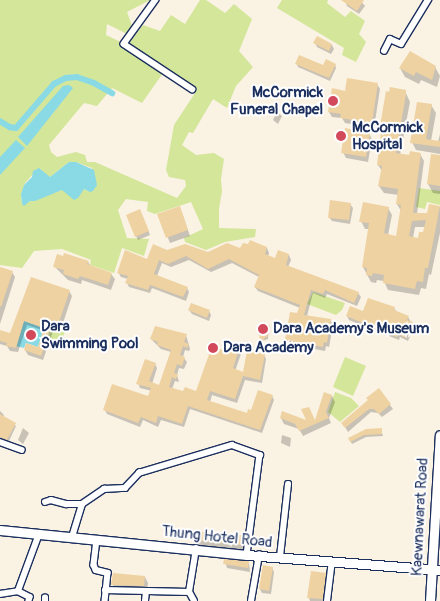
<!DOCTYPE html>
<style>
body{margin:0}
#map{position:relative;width:440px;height:601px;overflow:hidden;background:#faf2e3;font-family:Pangolin,sans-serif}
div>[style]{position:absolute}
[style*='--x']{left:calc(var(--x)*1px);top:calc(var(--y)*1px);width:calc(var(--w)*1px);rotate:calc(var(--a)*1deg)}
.green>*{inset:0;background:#d3e69a}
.water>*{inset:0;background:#8adae5}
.shadow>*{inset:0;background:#0003}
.canal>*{height:5.5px;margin:-2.75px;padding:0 2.75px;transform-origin:2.75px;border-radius:2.75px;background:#8adae5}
.building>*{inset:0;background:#eed2a1}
.roads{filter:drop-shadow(1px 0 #1b2f5e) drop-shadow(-1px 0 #1b2f5e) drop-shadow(0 1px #1b2f5e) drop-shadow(0 -1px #1b2f5e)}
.street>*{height:5.5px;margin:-2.75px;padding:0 2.75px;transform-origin:2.75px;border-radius:2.75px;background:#fff}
.secondary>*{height:9px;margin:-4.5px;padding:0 4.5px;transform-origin:4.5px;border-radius:4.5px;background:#fff}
.dots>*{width:14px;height:14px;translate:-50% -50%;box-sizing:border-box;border:2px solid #fff;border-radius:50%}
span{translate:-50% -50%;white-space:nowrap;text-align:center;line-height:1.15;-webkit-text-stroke:4px #fff;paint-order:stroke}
.poi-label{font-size:15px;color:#1b2f5e;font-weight:700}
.right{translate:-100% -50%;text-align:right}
.left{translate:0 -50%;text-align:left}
.street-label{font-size:15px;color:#1b2f5e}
</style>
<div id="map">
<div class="green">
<i style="clip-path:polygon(evenodd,0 0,150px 0,127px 12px,132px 26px,127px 34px,107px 24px,106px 35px,127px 45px,143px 25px,160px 31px,171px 15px,185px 24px,200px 0,206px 0,225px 13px,234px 4px,252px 19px,239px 51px,253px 67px,236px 86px,227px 108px,213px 99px,193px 133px,189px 132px,182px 145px,196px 155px,214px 153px,224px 159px,221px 179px,222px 191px,219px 209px,219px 228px,256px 229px,255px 237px,225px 242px,206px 250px,185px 242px,184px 238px,203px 229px,191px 202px,155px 214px,147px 211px,148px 202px,126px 199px,118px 210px,127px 238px,149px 239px,144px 256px,122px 248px,114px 273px,90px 265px,91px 260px,62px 249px,34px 251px,22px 268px,0 265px,0 0,163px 73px,195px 93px,174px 125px,166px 170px,169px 177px,185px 180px,186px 186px,177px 198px,95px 162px,87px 162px,85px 155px,76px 152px,57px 157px,51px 152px,49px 145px,84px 103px,97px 106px,112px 88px,142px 103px,163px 73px,0 0,69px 162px,76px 162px,92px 168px,88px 191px,84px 189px,81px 191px,62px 190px,22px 204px,21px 194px,25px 183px,33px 174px,41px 169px,45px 175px,50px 177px,69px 162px)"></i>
<i style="clip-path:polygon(282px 0,328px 0,327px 3px,345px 17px,351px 11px,365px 21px,359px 34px,366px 42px,356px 62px,342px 55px,344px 48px,277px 8px)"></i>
<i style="clip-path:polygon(419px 188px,440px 191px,440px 205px,427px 202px,425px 209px,416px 207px)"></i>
<i style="clip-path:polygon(313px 292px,345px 303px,342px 310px,336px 315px,307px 304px)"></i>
<i style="clip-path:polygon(53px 321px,67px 326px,58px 350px,45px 346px)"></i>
<i style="clip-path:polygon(345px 357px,366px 366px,353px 396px,333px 387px)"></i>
<i style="clip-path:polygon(335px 392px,351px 398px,359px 406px,340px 422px,328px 412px)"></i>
</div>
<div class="water">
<i style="clip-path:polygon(69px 85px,73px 88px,27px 146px,18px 137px,63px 86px)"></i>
<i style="clip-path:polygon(16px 140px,25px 148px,0 175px,0 157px)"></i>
<i style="clip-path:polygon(69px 162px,76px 162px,94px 170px,97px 185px,93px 191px,90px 192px,84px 189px,78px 198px,74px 200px,62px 190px,35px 201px,30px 201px,24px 206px,22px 204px,21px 194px,24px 185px,32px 177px,33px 171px,39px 168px,50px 177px)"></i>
<i style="clip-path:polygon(24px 321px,44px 328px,38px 347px,26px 343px,24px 348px,16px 346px)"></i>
</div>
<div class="shadow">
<i style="clip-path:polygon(345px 0,360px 0,365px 6px,359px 14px,347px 6px)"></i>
<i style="clip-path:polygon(315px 43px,332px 45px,334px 49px,331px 54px,317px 47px)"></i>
<i style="clip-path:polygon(297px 64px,323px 66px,335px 64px,336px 68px,330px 81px,298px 67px)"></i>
<i style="clip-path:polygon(435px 67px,440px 76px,437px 87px,421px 80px,419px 84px,405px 77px,400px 68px)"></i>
<i style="clip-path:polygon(377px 84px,380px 89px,374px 128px,345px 123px,342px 118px,332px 117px,329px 112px,346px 92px)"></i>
<i style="clip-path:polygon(evenodd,405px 91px,410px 102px,400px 155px,410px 156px,420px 154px,424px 161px,417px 214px,429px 214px,440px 207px,440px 233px,431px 275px,429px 274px,426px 289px,421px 288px,419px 295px,388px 290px,384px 281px,377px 280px,376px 283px,371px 282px,363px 267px,369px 229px,365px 229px,361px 221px,388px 208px,392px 215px,388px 235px,397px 237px,401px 211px,397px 204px,399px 195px,384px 193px,379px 186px,382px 171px,378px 165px,405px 91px,415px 227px,426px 227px,424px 234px,419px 239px,413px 238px,415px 227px)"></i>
<i style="clip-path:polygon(431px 105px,436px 113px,431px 141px,438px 142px,440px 134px,440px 154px,416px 150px,412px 142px)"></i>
<i style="clip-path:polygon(277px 112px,282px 116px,278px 124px,273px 120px)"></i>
<i style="clip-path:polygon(369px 134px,372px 139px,368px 162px,346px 158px,343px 152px)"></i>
<i style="clip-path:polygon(432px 155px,440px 157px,440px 194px,433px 193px,428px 184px)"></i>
<i style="clip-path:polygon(350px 204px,353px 208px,350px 224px,332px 221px,329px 217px)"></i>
<i style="clip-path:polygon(182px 213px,190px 236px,170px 243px,159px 215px)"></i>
<i style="clip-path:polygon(142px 215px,150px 235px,138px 240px,136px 236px)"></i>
<i style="clip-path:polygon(267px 248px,269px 253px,268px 257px,276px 259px,289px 255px,291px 260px,288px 267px,358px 293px,361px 297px,357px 306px,327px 294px,325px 298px,313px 293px,307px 316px,331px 321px,333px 325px,329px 347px,326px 346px,325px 351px,289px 344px,286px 340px,300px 308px,258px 291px,255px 287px,259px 277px,232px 263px,211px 272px,189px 260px,171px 267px,162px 263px,157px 276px,187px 288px,189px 292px,186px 301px,152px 288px,150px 293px,129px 287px,127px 283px,128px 279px,121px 277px,118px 272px,167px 251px,208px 254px)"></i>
<i style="clip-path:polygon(88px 262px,91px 267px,111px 274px,115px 279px,111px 290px,82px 280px,81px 284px,68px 280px,55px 267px)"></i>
<i style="clip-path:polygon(0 268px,12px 272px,15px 277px,0 324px)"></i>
<i style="clip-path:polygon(32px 279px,69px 291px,72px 296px,62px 326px,56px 323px,43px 360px,28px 355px,25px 350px,39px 348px,45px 331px,27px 325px,18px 352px,10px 351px,7px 346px,0 344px,0 331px,11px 335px)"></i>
<i style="clip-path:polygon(394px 308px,396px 311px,408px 317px,414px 327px,408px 341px,400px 337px,399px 340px,349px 320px,347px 316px)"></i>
<i style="clip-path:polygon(189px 310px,209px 311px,211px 315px,209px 321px,192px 314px)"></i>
<i style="clip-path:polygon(269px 326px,268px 339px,262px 341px,258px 328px)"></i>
<i style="clip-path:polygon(186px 335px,190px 349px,189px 351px,185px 350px,183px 357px,187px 362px,184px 369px,179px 368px,177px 375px,179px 382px,175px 381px,172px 389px,184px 393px,197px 392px,229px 354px,238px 350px,241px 354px,235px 371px,244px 373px,264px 355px,266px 359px,262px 383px,245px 380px,237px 403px,212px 395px,210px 402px,248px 415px,272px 396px,274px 400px,262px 433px,190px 409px,184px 427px,161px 420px,158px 427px,143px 420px,140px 427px,107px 414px,105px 410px,149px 398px,152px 391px,140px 388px,138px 383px,155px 364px,157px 368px,152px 384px,159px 387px,171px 352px,161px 349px,151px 339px)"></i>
<i style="clip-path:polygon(378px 390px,393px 409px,382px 417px,378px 413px,371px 412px,348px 432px,345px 427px)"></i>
<i style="clip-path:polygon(325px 394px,332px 396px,335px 402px,329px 418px,331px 423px,303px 436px,299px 429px,284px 424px,281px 418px,315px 422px)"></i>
<i style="clip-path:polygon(0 411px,4px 415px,3px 417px,16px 426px,9px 441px,0 439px)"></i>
<i style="clip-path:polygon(23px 428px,29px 433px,23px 444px,18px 440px)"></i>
<i style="clip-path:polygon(381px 430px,383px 436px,366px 437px,352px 444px,349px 438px)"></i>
<i style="clip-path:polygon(282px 435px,291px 438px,290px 447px,281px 443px)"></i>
<i style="clip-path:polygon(242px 536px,245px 542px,244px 550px,199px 545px,196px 540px)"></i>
<i style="clip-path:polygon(225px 560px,249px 563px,250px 572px,227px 568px)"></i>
<i style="clip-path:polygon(272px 568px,274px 572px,271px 594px,262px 593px,260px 589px)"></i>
<i style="clip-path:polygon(312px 572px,325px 574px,328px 580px,326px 601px,310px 601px,309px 598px)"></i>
<i style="clip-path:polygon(114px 574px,145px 577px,148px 583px,147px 591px,116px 591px,113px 585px)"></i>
</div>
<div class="canal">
<i style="--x:0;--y:121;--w:12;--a:31"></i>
<i style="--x:10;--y:127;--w:6;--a:9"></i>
<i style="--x:16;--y:128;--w:58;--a:-49.2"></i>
<i style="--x:54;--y:84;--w:13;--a:-27"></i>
<i style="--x:66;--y:78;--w:11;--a:-5"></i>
<i style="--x:77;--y:77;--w:18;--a:19"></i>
<i style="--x:94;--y:83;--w:21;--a:29"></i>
</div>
<div class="building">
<i style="clip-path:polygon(341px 0,364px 0,357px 11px)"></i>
<i style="clip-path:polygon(317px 36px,332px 44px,329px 51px,313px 43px)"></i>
<i style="clip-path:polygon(410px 51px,436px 66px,432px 80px,416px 72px,414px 76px,399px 68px)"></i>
<i style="clip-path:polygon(299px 55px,323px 65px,326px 59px,336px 64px,329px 78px,295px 64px)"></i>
<i style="clip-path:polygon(347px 78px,378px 83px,372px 123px,340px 118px,341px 114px,328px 112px,332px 88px,345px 91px)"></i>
<i style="clip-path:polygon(evenodd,390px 87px,406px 90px,406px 94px,396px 153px,409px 155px,410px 151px,421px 153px,413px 213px,427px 213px,429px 204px,440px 206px,428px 268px,425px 268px,423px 282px,417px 281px,415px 289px,383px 283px,384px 275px,373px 273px,372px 276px,366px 275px,367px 268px,362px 267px,369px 223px,359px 222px,363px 202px,389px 207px,384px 233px,396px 236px,401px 205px,396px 204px,398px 189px,378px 186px,382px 166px,377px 165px,381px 132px,379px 132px,386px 91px,389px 92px,390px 87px,426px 220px,423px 232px,419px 232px,418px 238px,409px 236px,412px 221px,426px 220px)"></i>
<i style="clip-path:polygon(417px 102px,432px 104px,426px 139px,440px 141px,440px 147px,410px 143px)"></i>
<i style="clip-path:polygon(345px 128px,370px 133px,366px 157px,341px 153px)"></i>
<i style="clip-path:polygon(431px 154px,440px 155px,440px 186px,427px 184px)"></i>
<i style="clip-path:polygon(330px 200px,351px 203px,349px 220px,328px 218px)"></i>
<i style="clip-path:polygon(180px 206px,188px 230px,166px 238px,157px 214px)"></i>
<i style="clip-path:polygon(140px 209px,149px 231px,135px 237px,126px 215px)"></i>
<i style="clip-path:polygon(250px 240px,267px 247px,265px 254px,275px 258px,278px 250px,289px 254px,286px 265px,359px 292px,354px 303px,325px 290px,323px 294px,311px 290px,304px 315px,331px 319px,327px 343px,324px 342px,323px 347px,285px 340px,290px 312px,297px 313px,300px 305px,254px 287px,259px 275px,229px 259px,208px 269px,186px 256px,168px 264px,159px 260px,154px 274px,188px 287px,183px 297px,150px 285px,148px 290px,125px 283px,128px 276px,117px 273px,125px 250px,147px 259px,153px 244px,167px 250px,185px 244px,208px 252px,227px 243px,240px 248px,243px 243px,248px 244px)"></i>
<i style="clip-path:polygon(64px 253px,89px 261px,87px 264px,112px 273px,108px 285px,80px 276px,78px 279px,63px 274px,64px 270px,53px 267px,57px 254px,63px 256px)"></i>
<i style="clip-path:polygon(0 267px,13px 271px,1px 307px,0 306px)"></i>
<i style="clip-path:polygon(31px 277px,70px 290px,59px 322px,53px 320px,41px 356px,24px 350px,26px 343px,38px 347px,44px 328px,24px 321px,16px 348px,6px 346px,7px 343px,0 341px,0 330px,10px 333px)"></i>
<i style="clip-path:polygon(368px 298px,395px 307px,394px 310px,409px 316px,407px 320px,413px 322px,406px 338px,398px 334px,397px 337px,346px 316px,350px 306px,363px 311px)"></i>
<i style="clip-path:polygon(191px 303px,210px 310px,207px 318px,188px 310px)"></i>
<i style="clip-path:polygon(260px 323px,270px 325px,267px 337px,265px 337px,264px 340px,260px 339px,258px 331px,256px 331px)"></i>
<i style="clip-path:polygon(155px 326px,187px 334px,184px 342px,189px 344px,187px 348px,183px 346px,180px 355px,185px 357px,182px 366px,177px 364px,174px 373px,178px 374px,176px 379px,172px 377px,169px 387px,183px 391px,185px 387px,196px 391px,212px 346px,228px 352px,229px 350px,233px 351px,234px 347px,239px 349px,233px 368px,243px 372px,247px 351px,265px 354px,260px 380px,243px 376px,235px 399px,210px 391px,207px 400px,247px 413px,248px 409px,251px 410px,258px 390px,273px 395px,260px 430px,188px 406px,182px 424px,158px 416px,156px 423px,141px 417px,138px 423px,103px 410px,112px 384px,148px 396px,151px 388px,136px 384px,145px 359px,156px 363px,149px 381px,159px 385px,171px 350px,157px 345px,158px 342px,150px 339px)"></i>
<i style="clip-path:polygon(379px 388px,391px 404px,379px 414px,374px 409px,369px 409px,345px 428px,341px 423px,368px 400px,366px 398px)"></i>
<i style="clip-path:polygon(324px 392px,332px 395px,326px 412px,329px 418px,299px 431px,295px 424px,280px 418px,282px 411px,306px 420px,301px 409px,309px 407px,315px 420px)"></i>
<i style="clip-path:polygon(0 414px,16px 423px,7px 440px,0 437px)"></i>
<i style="clip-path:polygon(382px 428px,382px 434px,364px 435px,350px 442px,348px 438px,366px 429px)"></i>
<i style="clip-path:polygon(196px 531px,242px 535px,242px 545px,195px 540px)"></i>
<i style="clip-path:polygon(224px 559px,249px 561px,248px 568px,223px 564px)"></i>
<i style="clip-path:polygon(263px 565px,273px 567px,269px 591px,259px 589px)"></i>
<i style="clip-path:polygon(311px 571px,326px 573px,323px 599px,307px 598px)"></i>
<i style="clip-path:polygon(113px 573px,145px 576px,144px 586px,111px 585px)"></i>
</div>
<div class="roads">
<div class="street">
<i style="--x:156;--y:0;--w:54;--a:126"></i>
<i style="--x:124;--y:44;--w:82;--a:33.5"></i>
<i style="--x:384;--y:51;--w:13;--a:-63"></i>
<i style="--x:390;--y:39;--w:12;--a:24"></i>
<i style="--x:401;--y:44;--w:52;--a:-58.5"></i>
<i style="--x:0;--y:442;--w:23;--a:20"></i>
<i style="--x:45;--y:502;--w:6;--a:-18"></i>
<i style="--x:51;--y:500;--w:16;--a:15"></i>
<i style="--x:66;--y:504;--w:16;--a:0"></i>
<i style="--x:72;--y:537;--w:34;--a:-73"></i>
<i style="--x:82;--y:504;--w:27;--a:-34"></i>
<i style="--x:104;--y:489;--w:21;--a:-3"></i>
<i style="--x:125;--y:488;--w:21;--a:-47"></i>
<i style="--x:139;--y:473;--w:97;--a:-16.8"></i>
<i style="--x:232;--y:445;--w:30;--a:20"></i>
<i style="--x:260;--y:455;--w:101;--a:97.4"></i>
<i style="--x:97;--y:540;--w:25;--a:97"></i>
<i style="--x:94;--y:565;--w:5;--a:68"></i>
<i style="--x:96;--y:570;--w:12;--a:14"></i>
<i style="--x:108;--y:573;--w:28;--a:96"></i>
<i style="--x:280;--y:557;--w:73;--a:-83.7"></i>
<i style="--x:105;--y:590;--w:84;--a:1.4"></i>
<i style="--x:18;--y:591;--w:61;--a:-69.8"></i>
<i style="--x:0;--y:594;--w:18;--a:-9"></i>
<i style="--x:18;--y:591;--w:13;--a:27"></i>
<i style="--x:30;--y:597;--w:4;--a:104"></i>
<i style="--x:45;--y:601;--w:3;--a:-90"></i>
<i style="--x:145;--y:601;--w:9;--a:-84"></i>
<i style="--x:194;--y:601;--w:10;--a:-119"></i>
<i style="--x:189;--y:592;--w:44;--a:-80.8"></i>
<i style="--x:251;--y:601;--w:47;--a:-80.1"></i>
<i style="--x:327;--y:601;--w:39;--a:-83"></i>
</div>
<div class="secondary">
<i style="--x:0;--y:530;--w:248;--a:5.8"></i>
<i style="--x:247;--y:555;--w:194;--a:4.4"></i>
<i style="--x:430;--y:601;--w:166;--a:-86.6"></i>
</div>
</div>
<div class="dots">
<i style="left:333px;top:101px;background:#d1495b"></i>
<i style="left:341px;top:136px;background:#d1495b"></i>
<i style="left:263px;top:329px;background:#d1495b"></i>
<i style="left:31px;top:335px;background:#d1495b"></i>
<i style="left:213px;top:348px;background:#d1495b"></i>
</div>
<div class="poi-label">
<span class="right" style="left:323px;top:101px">McCormick<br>Funeral Chapel</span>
<span class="left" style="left:352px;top:136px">McCormick<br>Hospital</span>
<span class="left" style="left:41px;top:335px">Dara<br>Swimming Pool</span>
<span class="left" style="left:273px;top:329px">Dara Academy's Museum</span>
<span class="left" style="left:223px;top:348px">Dara Academy</span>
</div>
<div class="street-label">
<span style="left:420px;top:517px;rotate:-87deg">Kaewnawarat Road</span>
<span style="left:217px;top:537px;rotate:6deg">Thung Hotel Road</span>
</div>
</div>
